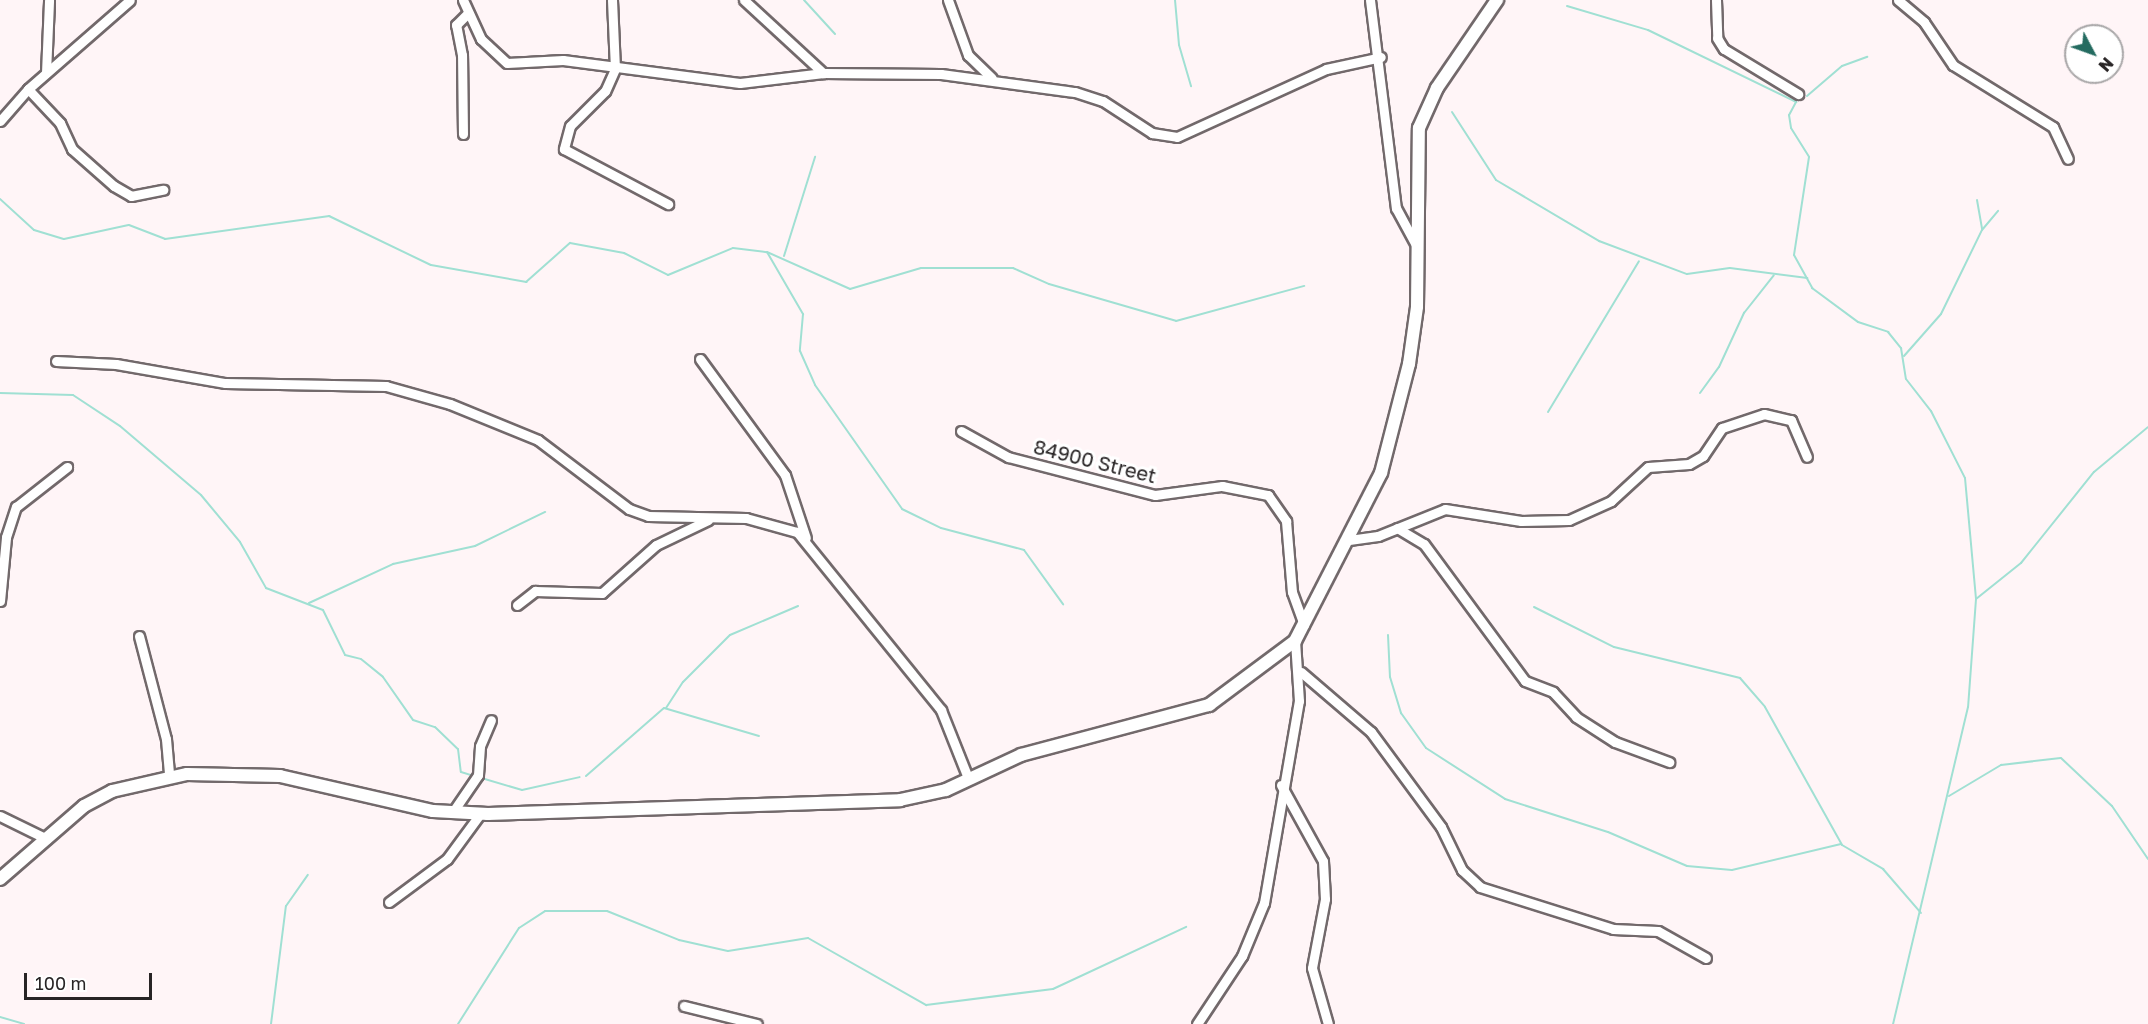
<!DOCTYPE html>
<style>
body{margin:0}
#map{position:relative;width:2148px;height:1024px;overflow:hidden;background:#fff5f7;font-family:"Golos Text",sans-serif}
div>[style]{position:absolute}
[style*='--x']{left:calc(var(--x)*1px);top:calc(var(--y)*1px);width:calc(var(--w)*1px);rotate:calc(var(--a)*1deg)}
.stream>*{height:2px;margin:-1px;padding:0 1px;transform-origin:1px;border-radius:1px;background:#a0e0d3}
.roads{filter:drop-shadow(2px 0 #72696b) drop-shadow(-2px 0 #72696b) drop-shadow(0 2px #72696b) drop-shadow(0 -2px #72696b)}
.minor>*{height:9px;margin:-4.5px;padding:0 4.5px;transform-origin:4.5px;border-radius:4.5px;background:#fff}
.tertiary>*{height:12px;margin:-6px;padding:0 6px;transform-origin:6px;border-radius:6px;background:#fff}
span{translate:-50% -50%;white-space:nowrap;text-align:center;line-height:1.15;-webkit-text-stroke:6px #fff;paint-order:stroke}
.street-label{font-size:20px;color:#282425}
.north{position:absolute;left:2064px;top:24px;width:60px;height:60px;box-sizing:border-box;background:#fff;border:2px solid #a9a7a8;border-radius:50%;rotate:131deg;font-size:16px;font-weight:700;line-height:24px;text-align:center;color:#282425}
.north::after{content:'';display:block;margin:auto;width:21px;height:27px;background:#246b60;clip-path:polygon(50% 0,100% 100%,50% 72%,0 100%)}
.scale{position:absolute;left:24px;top:973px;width:128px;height:27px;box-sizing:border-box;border:3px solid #282425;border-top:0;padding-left:8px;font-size:18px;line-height:21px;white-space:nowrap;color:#282425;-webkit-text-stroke:4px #fff;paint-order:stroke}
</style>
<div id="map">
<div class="stream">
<i style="--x:804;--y:0;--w:46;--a:47.6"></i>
<i style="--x:1175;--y:0;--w:45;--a:84.9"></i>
<i style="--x:1179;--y:45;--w:43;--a:73.7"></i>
<i style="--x:1567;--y:6;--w:84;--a:16.5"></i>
<i style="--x:1648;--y:30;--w:165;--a:25.9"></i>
<i style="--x:1796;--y:102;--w:15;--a:118"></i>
<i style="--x:1789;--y:115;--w:13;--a:81"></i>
<i style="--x:1791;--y:128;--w:34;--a:58"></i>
<i style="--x:1809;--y:157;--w:99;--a:98.7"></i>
<i style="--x:1794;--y:255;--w:38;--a:61"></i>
<i style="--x:1812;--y:288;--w:57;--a:36.5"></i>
<i style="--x:1858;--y:322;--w:32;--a:18"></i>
<i style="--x:1888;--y:332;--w:21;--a:51"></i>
<i style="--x:1901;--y:348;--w:31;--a:81"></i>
<i style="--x:1906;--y:379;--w:41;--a:52"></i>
<i style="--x:1931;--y:411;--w:75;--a:63.1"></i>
<i style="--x:1965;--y:478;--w:121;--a:84.8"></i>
<i style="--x:1976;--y:599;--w:108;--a:94.2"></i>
<i style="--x:1968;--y:707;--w:326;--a:103.3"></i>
<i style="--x:1807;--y:96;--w:46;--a:-40.6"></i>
<i style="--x:1842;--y:66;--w:27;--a:-20"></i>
<i style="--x:1452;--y:112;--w:81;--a:57.1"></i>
<i style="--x:1496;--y:180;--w:120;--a:30.6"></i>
<i style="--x:1599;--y:241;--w:94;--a:20.6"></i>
<i style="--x:1687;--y:274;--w:43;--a:-7.9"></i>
<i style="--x:1730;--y:268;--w:78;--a:7.4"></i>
<i style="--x:0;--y:199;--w:46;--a:42.4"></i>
<i style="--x:34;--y:230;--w:31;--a:17"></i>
<i style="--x:64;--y:239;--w:66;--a:-12.2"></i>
<i style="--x:129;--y:225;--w:39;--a:21"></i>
<i style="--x:165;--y:239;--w:166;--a:-8"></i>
<i style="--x:329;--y:216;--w:113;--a:25.7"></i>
<i style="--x:431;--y:265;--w:97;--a:10.1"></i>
<i style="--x:526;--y:282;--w:59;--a:-41.6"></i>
<i style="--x:570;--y:243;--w:55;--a:10.5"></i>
<i style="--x:624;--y:253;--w:49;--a:26.6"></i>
<i style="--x:668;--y:275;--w:70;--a:-22.6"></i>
<i style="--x:733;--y:248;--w:34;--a:7"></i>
<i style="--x:767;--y:252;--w:91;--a:24"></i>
<i style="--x:850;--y:289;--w:74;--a:-16.5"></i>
<i style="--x:921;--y:268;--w:92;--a:0"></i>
<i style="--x:1013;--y:268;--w:39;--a:24"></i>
<i style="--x:1049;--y:284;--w:132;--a:16.2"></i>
<i style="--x:1176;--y:321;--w:133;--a:-15.3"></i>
<i style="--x:1977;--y:200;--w:29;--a:80"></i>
<i style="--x:767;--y:252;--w:72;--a:59.9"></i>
<i style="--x:803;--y:314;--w:37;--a:95"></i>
<i style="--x:800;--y:351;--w:37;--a:66"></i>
<i style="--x:815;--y:385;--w:151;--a:54.9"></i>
<i style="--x:902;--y:509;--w:43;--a:26"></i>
<i style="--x:941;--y:528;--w:86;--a:14.8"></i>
<i style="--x:1024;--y:550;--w:67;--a:54.2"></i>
<i style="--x:784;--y:256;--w:104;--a:-72.6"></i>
<i style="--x:1904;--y:356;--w:56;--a:-48.6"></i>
<i style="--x:1941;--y:314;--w:93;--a:-64"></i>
<i style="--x:1982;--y:230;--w:25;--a:-50"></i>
<i style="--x:0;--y:393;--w:73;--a:1.6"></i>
<i style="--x:73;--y:395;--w:56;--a:33.4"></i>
<i style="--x:120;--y:426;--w:106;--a:40.4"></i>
<i style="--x:201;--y:495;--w:61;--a:50.3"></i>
<i style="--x:240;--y:542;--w:53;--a:60.5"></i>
<i style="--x:266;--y:588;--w:61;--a:21.1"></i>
<i style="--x:323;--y:610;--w:50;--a:63.9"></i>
<i style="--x:345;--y:655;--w:16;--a:14"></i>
<i style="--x:361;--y:659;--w:28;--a:39"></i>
<i style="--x:383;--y:677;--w:52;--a:55.1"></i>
<i style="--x:413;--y:720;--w:23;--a:18"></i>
<i style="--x:435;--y:727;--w:32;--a:44"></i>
<i style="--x:458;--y:749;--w:23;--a:83"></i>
<i style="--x:461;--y:772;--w:14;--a:17"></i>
<i style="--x:1700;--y:393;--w:32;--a:-54"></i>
<i style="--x:1719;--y:367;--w:60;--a:-65.2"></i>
<i style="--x:1744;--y:313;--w:48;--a:-51.7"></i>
<i style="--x:1548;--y:412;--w:176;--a:-58.9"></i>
<i style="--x:1976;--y:599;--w:58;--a:-38.7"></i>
<i style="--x:2021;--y:563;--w:117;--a:-51.3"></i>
<i style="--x:2094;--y:472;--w:70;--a:-39.8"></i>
<i style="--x:309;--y:603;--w:93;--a:-24.9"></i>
<i style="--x:393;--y:564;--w:84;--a:-12.4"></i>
<i style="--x:475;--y:546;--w:78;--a:-25.9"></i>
<i style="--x:1534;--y:607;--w:89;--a:26.6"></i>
<i style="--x:1614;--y:647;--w:130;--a:13.8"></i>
<i style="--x:1740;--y:678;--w:38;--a:49"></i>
<i style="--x:1765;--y:707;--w:158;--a:60.8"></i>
<i style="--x:1842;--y:845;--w:48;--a:30.3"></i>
<i style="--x:1883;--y:869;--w:58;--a:49.2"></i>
<i style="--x:1388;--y:635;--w:42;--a:87.3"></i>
<i style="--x:1390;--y:677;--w:38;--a:73"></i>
<i style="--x:1401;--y:713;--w:43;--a:54.5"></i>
<i style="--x:1426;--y:748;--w:94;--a:32.8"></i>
<i style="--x:1505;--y:799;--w:108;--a:17.8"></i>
<i style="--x:1608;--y:832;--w:86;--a:23.3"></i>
<i style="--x:1687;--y:866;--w:45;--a:5.1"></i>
<i style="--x:1732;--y:870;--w:112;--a:-13.4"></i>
<i style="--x:666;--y:708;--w:31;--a:-57"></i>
<i style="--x:683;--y:682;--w:66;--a:-45"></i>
<i style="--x:730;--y:635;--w:74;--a:-23.1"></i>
<i style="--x:586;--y:776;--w:103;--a:-41.1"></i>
<i style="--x:664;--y:708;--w:99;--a:16.4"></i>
<i style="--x:478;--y:777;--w:46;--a:16.5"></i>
<i style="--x:522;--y:790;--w:59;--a:-12.6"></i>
<i style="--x:1949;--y:796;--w:61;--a:-30.8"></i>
<i style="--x:2001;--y:765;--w:60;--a:-6.7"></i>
<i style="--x:2061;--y:758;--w:70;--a:43.3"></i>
<i style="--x:2112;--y:806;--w:64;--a:55.8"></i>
<i style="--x:0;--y:1017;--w:25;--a:16"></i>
<i style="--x:271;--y:1024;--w:119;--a:-82.8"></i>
<i style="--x:286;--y:906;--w:38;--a:-55"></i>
<i style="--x:458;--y:1024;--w:114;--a:-57.6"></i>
<i style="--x:519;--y:928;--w:31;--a:-33"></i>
<i style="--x:545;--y:911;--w:62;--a:0"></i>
<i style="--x:607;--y:911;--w:78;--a:21.9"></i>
<i style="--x:679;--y:940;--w:50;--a:12.7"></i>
<i style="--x:728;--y:951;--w:81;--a:-9.2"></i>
<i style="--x:808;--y:938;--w:136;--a:29.6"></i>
<i style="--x:926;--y:1005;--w:128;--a:-7.2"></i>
<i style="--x:1053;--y:989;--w:147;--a:-25"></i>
</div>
<div class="roads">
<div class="minor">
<i style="--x:463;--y:0;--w:43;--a:65.2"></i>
<i style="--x:481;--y:39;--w:35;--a:43"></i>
<i style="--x:507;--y:63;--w:56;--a:-3.1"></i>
<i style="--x:563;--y:60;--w:178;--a:7.4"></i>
<i style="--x:740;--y:83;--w:84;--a:-6.9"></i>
<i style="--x:823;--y:73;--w:118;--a:0.5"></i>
<i style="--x:941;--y:74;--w:135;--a:7.7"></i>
<i style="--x:1075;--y:92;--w:29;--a:18"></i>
<i style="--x:1103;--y:101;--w:59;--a:33.1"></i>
<i style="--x:1152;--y:133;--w:25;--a:9"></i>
<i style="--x:1177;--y:137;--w:164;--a:-24.5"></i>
<i style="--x:1326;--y:69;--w:56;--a:-12.3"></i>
<i style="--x:612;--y:0;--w:69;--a:87.5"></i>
<i style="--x:615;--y:69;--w:24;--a:114"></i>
<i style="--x:605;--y:91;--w:49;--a:135"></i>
<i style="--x:570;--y:126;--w:24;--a:105"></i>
<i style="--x:564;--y:149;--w:118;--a:27.9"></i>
<i style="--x:744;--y:0;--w:108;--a:42.7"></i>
<i style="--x:948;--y:0;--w:59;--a:70"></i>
<i style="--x:968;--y:55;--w:33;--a:44"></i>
<i style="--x:1370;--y:0;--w:210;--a:82.9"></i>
<i style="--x:1396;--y:208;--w:44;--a:61.7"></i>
<i style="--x:1716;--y:0;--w:38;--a:88"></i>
<i style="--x:1717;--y:38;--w:13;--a:58"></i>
<i style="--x:1724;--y:49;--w:87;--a:31.3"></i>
<i style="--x:1898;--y:0;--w:34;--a:40"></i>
<i style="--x:1924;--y:22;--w:52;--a:56"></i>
<i style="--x:1953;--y:65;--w:118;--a:31.8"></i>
<i style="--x:2053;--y:127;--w:35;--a:65"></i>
<i style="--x:46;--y:73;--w:73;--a:-87.6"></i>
<i style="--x:28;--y:89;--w:47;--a:46.7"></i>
<i style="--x:60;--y:123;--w:29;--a:65"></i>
<i style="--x:72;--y:149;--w:56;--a:41.4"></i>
<i style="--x:114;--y:186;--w:20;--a:30"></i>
<i style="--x:131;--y:196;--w:33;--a:-11"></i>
<i style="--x:0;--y:121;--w:43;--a:-48.8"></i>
<i style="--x:28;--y:89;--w:135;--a:-41.1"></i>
<i style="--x:463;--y:134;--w:79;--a:-90.7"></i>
<i style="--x:462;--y:55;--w:31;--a:-101"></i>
<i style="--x:456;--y:25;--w:17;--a:-45"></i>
<i style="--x:700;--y:359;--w:144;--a:53.8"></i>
<i style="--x:785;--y:475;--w:66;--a:71.6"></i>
<i style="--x:56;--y:361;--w:60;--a:2.9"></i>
<i style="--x:116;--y:364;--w:111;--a:9.9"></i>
<i style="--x:225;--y:383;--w:161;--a:1.1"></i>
<i style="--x:386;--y:386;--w:66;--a:15.7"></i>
<i style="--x:450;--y:404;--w:95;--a:22.2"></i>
<i style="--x:538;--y:440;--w:114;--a:37.2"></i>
<i style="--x:629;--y:509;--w:20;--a:20"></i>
<i style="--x:648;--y:516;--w:98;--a:1.2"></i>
<i style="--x:746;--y:518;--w:53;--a:15.4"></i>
<i style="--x:797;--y:532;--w:229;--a:51"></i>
<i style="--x:941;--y:710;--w:73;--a:68.3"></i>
<i style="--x:961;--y:431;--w:54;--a:29"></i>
<i style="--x:1008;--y:457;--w:152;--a:14.5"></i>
<i style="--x:1155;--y:495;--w:68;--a:-7.7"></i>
<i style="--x:1222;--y:486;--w:47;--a:11.1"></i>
<i style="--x:1268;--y:495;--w:32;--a:55"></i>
<i style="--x:1286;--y:521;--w:71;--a:85.2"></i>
<i style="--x:1292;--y:592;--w:35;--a:70"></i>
<i style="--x:1397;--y:528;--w:31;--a:31"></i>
<i style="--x:1424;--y:544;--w:170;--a:53.6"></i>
<i style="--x:1525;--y:681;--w:30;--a:21"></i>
<i style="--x:1553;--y:692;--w:34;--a:47"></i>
<i style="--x:1576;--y:717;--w:46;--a:32.7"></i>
<i style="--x:1615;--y:742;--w:58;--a:20.3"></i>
<i style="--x:1349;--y:540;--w:29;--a:-8"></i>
<i style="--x:1378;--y:536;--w:72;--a:-21.9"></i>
<i style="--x:1445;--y:509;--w:77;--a:9"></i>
<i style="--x:1521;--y:521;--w:48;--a:-1.2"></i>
<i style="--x:1569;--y:520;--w:46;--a:-24.3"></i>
<i style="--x:1611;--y:501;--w:50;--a:-42.6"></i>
<i style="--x:1648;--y:467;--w:41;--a:-4.2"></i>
<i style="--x:1689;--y:464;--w:16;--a:-30"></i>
<i style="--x:1703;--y:456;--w:34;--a:-56"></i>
<i style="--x:1722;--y:428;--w:44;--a:-18.4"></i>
<i style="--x:1764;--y:414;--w:28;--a:13"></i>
<i style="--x:1791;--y:420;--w:40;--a:66.6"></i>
<i style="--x:0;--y:601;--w:64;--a:-84.6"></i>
<i style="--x:6;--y:537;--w:32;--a:-72"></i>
<i style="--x:16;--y:507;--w:65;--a:-38.1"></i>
<i style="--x:517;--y:605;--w:23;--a:-38"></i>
<i style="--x:535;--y:591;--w:67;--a:1.7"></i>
<i style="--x:602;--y:593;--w:72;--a:-41.6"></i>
<i style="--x:656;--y:545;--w:58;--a:-25.7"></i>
<i style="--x:139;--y:636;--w:106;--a:75.3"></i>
<i style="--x:166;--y:739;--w:38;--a:85"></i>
<i style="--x:1301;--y:672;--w:92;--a:40.6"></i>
<i style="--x:1371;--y:732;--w:118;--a:53.6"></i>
<i style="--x:1441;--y:827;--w:48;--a:64"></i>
<i style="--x:1462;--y:870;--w:25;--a:43"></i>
<i style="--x:1480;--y:887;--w:139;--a:17.5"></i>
<i style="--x:1613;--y:929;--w:45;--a:2.5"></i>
<i style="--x:1658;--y:931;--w:55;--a:29.4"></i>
<i style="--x:1281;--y:785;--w:87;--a:61.1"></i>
<i style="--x:1323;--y:861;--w:38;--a:87"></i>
<i style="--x:1325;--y:899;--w:70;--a:100.7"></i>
<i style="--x:1312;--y:968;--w:58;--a:74.1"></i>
<i style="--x:452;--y:813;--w:46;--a:-55.6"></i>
<i style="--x:478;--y:775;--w:29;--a:-86"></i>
<i style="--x:480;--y:746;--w:28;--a:-67"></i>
<i style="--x:0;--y:816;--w:52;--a:26.1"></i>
<i style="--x:389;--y:902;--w:72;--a:-36.6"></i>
<i style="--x:447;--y:859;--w:56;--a:-53.7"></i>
<i style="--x:684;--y:1006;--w:75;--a:13.9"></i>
<i style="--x:1197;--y:1024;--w:82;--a:-56.5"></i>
<i style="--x:1242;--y:956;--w:57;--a:-67.5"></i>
<i style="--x:1264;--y:903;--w:205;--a:-80.2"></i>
<i style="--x:1299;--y:701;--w:60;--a:-93.8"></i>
</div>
<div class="tertiary">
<i style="--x:0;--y:879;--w:111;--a:-41"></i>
<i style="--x:84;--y:806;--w:32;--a:-28"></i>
<i style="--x:112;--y:791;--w:77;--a:-12.8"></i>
<i style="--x:187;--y:774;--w:93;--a:1.2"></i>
<i style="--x:280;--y:776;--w:157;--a:12.9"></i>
<i style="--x:433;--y:811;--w:55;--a:3.1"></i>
<i style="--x:488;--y:814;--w:412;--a:-1.9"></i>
<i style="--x:900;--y:800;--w:47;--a:-12.3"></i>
<i style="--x:946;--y:790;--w:83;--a:-25"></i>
<i style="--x:1021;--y:755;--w:195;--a:-14.9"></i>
<i style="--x:1209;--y:705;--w:107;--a:-36.7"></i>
<i style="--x:1295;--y:641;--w:189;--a:-62.9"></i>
<i style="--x:1381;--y:473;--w:113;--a:-75.6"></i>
<i style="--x:1409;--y:364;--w:58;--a:-82"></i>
<i style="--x:1417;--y:307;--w:179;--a:-89.4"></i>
<i style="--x:1419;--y:128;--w:44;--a:-65.8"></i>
<i style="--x:1437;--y:88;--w:107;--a:-55.7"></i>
</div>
</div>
<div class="street-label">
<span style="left:1095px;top:461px;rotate:14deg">84900 Street</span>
</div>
<div class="north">N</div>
<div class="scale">100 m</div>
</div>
